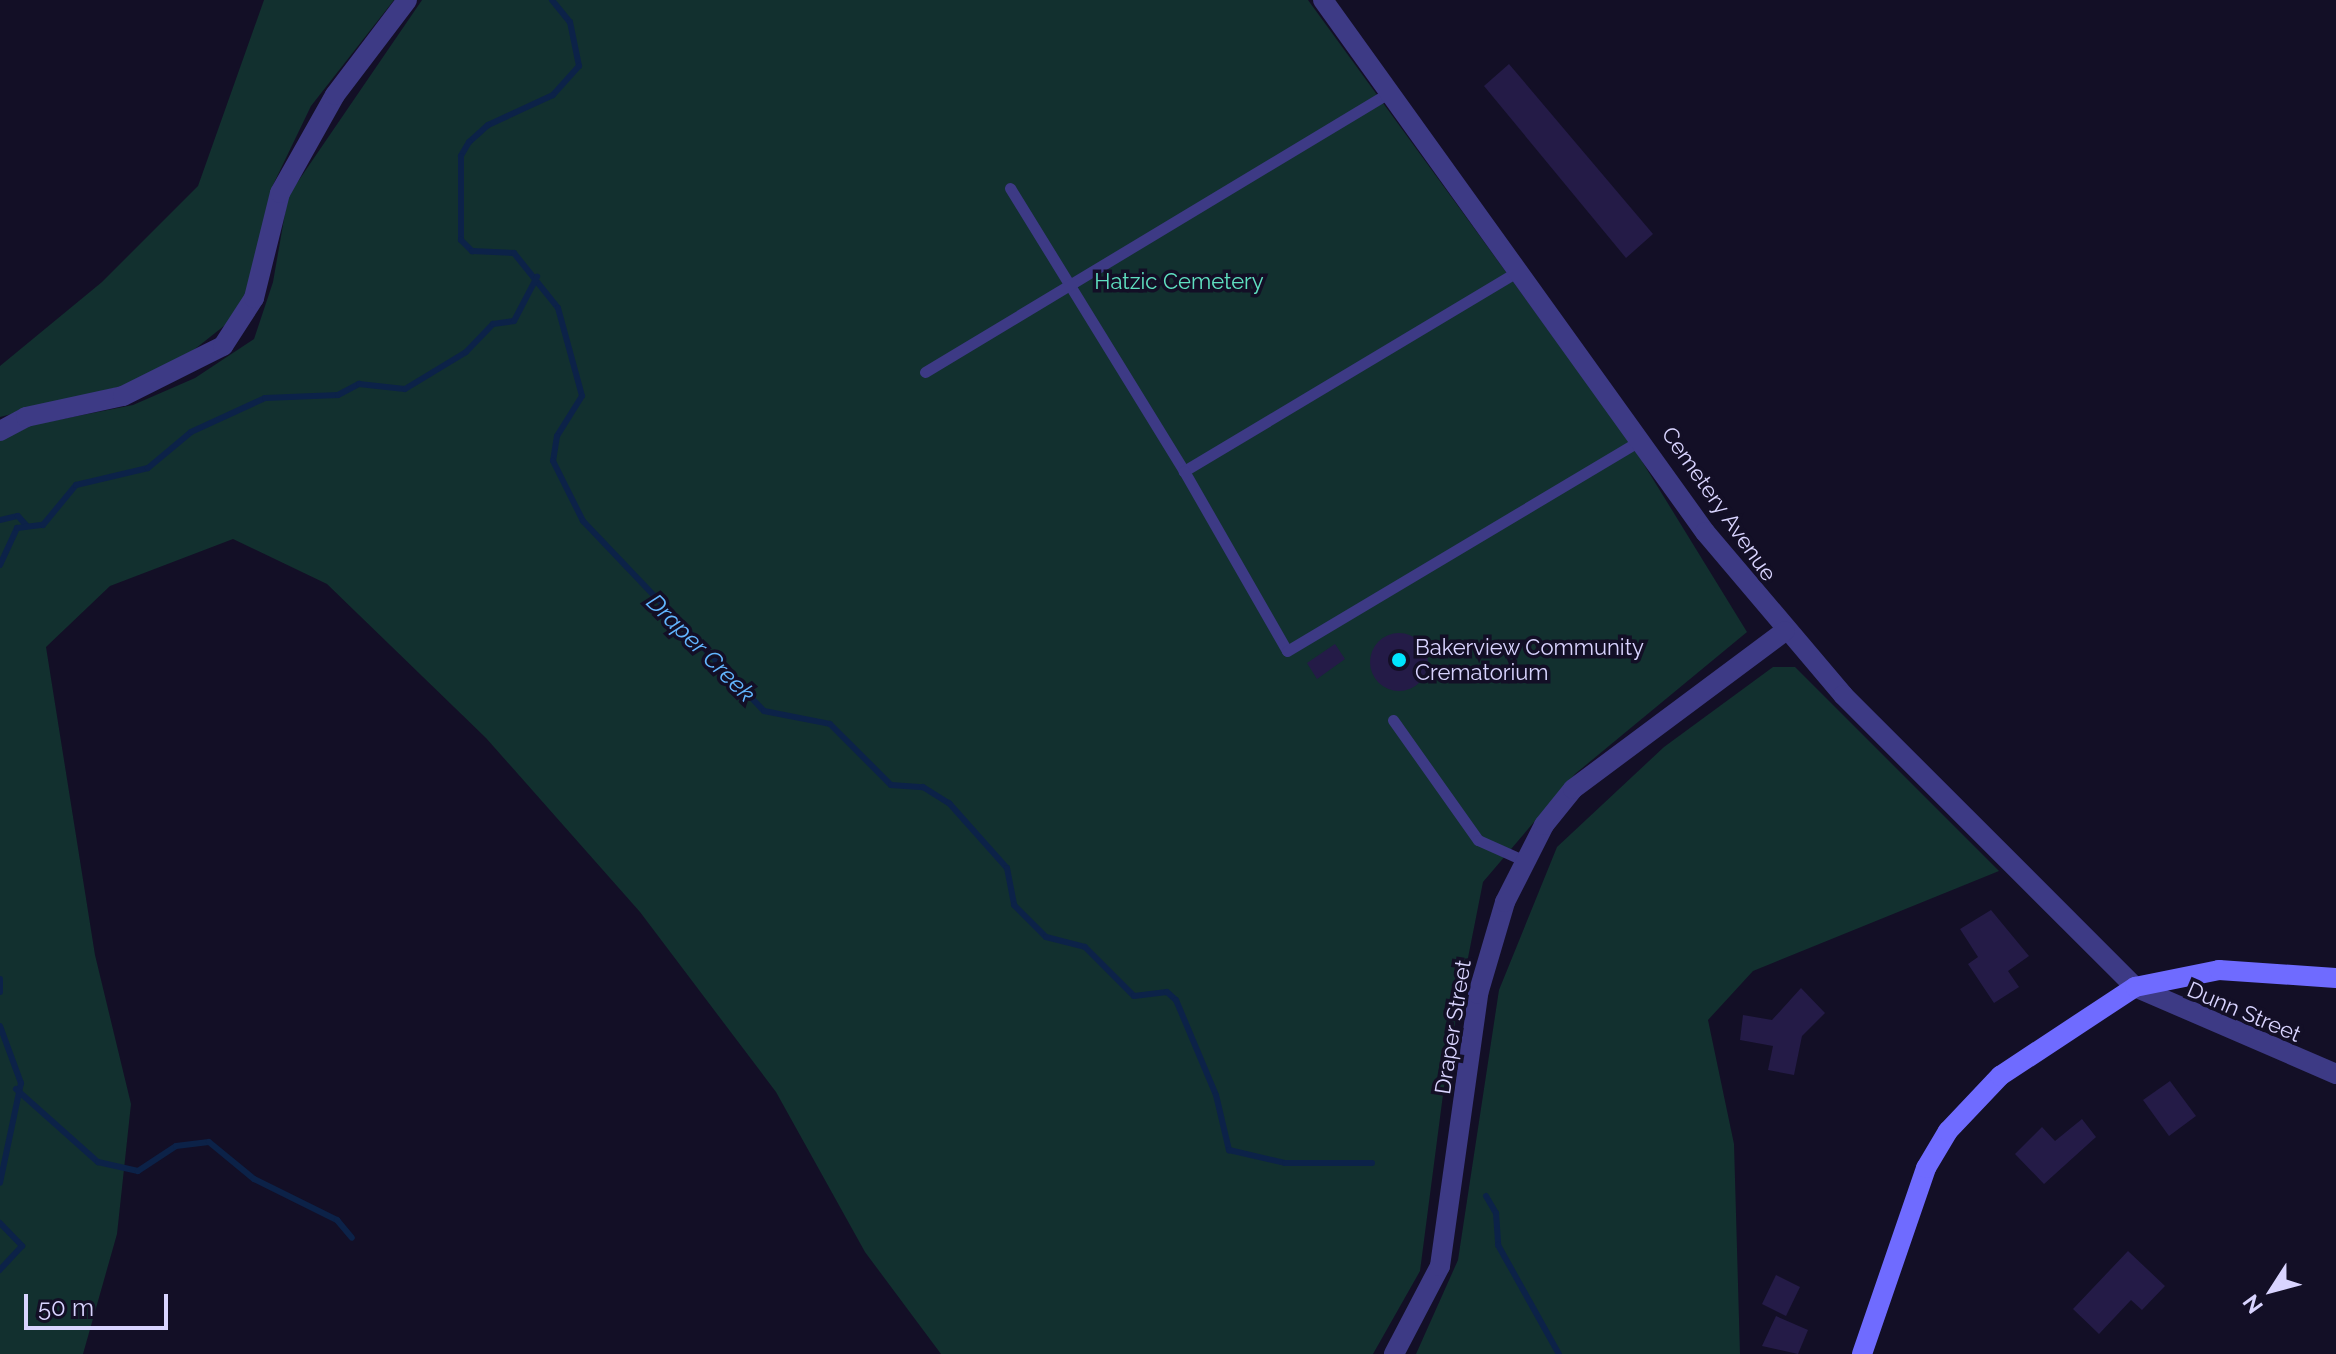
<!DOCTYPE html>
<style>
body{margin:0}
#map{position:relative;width:2336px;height:1354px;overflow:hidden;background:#130f26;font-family:Raleway,sans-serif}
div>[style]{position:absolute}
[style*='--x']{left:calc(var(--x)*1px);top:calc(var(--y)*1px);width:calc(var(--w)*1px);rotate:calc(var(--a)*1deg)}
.green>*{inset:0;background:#12302f}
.stream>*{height:6px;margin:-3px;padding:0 3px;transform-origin:3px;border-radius:3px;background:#0c2248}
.building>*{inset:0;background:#241b47}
.round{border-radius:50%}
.lane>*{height:11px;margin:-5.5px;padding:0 5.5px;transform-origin:5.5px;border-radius:5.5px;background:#3d3a85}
.street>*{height:20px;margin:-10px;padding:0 10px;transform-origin:10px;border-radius:10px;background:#3d3a85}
.secondary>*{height:20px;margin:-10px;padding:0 10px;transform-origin:10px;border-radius:10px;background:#6f6bff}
.dots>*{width:22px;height:22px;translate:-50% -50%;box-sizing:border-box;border:4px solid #130f26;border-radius:50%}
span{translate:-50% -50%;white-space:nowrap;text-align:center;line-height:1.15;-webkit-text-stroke:7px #130f26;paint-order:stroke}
.park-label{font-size:22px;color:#5fe0c0}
.street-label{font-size:22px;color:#d9d4ff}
.poi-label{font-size:22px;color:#d9d4ff}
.left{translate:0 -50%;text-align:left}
.water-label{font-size:24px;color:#62b6ff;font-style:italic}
.north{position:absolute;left:2232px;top:1250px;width:80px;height:80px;-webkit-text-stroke:6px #130f26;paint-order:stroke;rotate:234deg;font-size:22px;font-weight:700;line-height:32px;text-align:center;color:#d9d4ff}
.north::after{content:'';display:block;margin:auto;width:28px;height:36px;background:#d9d4ff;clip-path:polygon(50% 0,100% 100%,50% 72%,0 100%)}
.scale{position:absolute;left:24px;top:1294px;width:144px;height:36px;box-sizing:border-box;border:4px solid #d9d4ff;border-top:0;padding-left:10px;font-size:24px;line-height:28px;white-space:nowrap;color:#d9d4ff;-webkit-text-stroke:6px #130f26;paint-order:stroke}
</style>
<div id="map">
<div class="green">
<i style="clip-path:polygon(264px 0,394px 0,311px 106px,272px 187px,247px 293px,234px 318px,176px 364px,130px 384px,0 417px,0 366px,102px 282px,198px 186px)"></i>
<i style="clip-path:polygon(422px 0,1308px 0,1632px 445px,1747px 632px,1575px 774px,1483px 882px,1447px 1064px,1420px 1271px,1373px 1354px,941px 1354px,865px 1252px,776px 1092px,640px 912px,486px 738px,327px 584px,233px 539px,110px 586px,46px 647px,95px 955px,131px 1104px,117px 1234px,83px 1354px,0 1354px,0 441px,32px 425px,133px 405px,195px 378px,254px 339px,273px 282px,288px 196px)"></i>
<i style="clip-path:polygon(1773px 667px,1795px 667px,1999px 871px,1753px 971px,1708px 1020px,1734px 1144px,1740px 1354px,1416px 1354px,1458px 1260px,1499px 990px,1557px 847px,1664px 747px)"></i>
</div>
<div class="stream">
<i style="--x:552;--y:0;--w:28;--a:51"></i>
<i style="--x:570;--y:22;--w:45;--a:78.4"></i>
<i style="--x:579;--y:66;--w:39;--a:132"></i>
<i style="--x:553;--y:95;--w:72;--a:155.2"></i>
<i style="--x:488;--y:125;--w:25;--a:138"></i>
<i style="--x:469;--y:142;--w:16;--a:120"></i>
<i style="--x:461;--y:156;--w:84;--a:90"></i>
<i style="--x:461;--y:240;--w:16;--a:45"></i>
<i style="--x:472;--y:251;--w:42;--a:2.7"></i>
<i style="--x:514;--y:253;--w:70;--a:51.3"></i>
<i style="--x:558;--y:308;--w:91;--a:74.7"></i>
<i style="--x:582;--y:396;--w:47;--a:122"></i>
<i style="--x:557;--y:436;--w:25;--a:99"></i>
<i style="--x:553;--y:461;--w:67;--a:63.4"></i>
<i style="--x:583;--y:521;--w:262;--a:46.4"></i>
<i style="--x:764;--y:711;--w:67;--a:11.1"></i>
<i style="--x:830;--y:724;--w:86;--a:45"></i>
<i style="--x:891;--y:785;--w:32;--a:4"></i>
<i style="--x:923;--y:787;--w:31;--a:32"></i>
<i style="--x:949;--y:803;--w:87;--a:48.3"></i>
<i style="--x:1007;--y:868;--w:38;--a:79"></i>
<i style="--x:1014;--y:905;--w:45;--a:45"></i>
<i style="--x:1046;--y:937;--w:40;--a:14.4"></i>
<i style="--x:1085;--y:947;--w:69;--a:45"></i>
<i style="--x:1134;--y:996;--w:33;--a:-7"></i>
<i style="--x:1167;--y:992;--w:12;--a:42"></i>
<i style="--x:1176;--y:1000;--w:103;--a:67.2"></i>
<i style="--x:1216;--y:1095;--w:57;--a:76.7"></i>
<i style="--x:1229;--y:1150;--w:57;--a:13.1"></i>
<i style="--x:1285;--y:1163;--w:87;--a:0"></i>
<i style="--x:0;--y:520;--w:18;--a:-13"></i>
<i style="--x:18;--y:516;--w:12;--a:48"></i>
<i style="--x:0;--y:565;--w:41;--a:-65.3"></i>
<i style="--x:17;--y:528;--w:26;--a:-7"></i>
<i style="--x:43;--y:525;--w:52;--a:-50.5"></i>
<i style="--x:76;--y:485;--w:74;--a:-13.3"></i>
<i style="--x:148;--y:468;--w:56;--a:-39.9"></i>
<i style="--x:191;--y:432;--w:81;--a:-24.7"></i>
<i style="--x:265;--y:398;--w:73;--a:-2.4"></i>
<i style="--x:338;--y:395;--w:24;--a:-28"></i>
<i style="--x:359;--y:384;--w:46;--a:6.2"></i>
<i style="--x:405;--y:389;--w:71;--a:-31.2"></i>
<i style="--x:466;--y:352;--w:39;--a:-46"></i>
<i style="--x:493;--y:324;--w:21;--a:-8"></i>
<i style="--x:514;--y:321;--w:50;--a:-62.4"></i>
<i style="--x:0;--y:979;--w:13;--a:90"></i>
<i style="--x:0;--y:1026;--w:61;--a:69.8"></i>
<i style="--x:21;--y:1083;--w:102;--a:101.9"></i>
<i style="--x:16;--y:1089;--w:110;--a:41.7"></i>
<i style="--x:98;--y:1162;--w:41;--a:12.7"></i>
<i style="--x:138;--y:1171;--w:45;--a:-33.3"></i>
<i style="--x:176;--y:1146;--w:33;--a:-7"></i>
<i style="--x:209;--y:1142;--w:58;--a:39.4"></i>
<i style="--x:254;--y:1179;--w:93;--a:26.3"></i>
<i style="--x:337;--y:1220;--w:23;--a:50"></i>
<i style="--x:1486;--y:1196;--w:20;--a:60"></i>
<i style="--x:1496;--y:1213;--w:32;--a:86"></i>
<i style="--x:1498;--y:1245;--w:125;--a:60.8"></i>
<i style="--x:0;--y:1223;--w:32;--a:46"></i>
<i style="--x:22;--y:1246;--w:33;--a:133"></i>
</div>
<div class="building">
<i style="clip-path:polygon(1509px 64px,1653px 234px,1626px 258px,1484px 86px)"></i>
<i class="round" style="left:1370px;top:633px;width:58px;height:58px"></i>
<i style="clip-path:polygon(1335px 644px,1345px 659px,1317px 679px,1307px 663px)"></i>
<i style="clip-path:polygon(1991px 910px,2029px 956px,2008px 971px,2019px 987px,1994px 1003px,1968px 964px,1978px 957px,1960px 929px)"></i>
<i style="clip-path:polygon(1801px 988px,1825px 1013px,1802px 1036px,1794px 1075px,1768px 1070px,1773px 1046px,1740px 1040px,1743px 1015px,1772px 1020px)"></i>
<i style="clip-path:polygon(2170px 1081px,2196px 1116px,2169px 1136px,2143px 1100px)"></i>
<i style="clip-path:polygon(2082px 1119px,2096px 1137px,2044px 1184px,2015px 1154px,2042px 1127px,2055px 1141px)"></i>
<i style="clip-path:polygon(2128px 1251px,2165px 1286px,2142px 1310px,2131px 1300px,2099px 1334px,2073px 1309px)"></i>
<i style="clip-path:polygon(1776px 1275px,1800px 1287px,1786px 1316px,1762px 1304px)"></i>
<i style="clip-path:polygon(1776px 1316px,1808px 1330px,1798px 1354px,1762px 1346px)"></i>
</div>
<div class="lane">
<i style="--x:1010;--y:188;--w:332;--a:58.4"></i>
<i style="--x:1520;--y:270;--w:392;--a:149.1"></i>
<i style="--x:1184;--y:471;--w:207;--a:60.2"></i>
<i style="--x:1287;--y:651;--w:414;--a:-30.8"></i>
<i style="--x:925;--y:372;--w:543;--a:-31.05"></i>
<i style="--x:1393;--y:720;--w:147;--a:54.7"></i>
<i style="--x:1478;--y:840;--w:51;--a:24.1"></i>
</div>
<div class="street">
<i style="--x:1323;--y:0;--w:655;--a:54.32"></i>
<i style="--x:1705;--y:532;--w:214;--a:49.7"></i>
<i style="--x:1843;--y:695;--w:413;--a:45"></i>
<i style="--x:2135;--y:987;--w:219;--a:23.4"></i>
<i style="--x:0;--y:431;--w:30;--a:-28"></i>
<i style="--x:26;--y:417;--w:99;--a:-12.2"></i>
<i style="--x:123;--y:396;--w:112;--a:-26.6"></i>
<i style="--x:223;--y:346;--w:57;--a:-57.1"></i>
<i style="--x:254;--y:298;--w:108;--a:-76.1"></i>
<i style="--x:280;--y:193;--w:112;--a:-60.7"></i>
<i style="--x:335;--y:95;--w:119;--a:-52.8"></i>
<i style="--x:1394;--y:1354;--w:99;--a:-62.4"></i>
<i style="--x:1440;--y:1266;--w:275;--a:-82"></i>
<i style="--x:1478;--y:994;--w:96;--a:-73.6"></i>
<i style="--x:1505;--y:902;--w:86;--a:-63.1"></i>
<i style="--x:1544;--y:825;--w:46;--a:-51.1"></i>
<i style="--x:1573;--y:789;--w:264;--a:-36.7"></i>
</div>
<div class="secondary">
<i style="--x:1862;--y:1354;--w:197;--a:-71"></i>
<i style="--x:1926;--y:1168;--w:43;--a:-59.3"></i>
<i style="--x:1948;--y:1131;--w:76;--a:-46.6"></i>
<i style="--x:2000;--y:1076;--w:162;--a:-33.4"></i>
<i style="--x:2135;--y:987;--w:86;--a:-11.4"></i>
<i style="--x:2219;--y:970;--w:117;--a:3.9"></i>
</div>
<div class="dots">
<i style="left:1399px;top:660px;background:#00e5ff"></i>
</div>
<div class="park-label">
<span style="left:1179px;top:282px">Hatzic Cemetery</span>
</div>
<div class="street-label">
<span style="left:1719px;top:504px;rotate:55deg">Cemetery Avenue</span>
<span style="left:2244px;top:1012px;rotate:23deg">Dunn Street</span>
<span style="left:1453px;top:1027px;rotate:-81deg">Draper Street</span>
</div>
<div class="poi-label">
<span class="left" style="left:1415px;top:660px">Bakerview Community<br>Crematorium</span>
</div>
<div class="water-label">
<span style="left:701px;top:648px;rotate:45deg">Draper Creek</span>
</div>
<div class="north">N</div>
<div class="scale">50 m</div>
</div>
